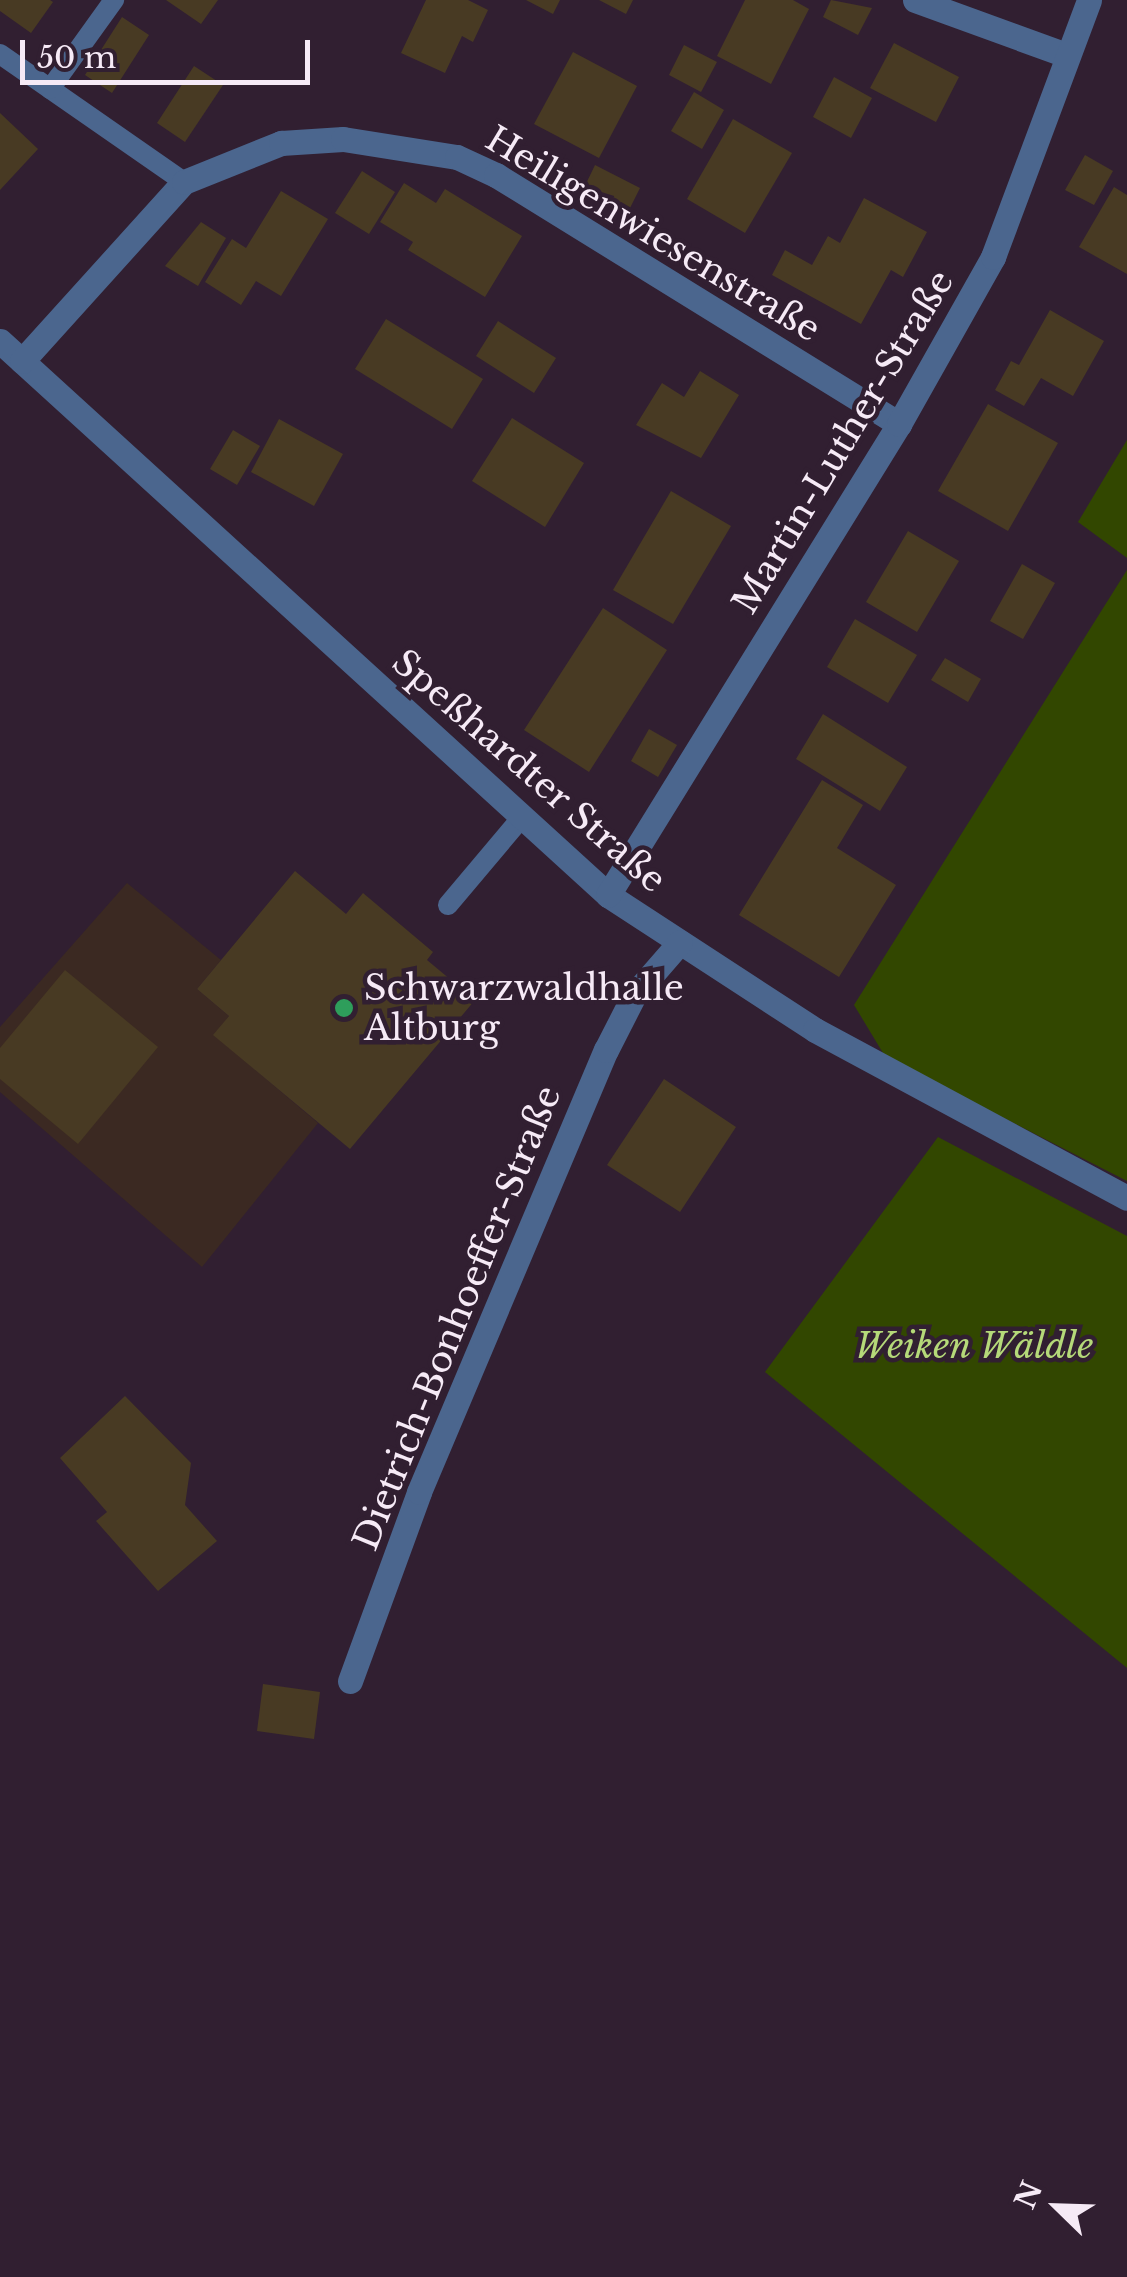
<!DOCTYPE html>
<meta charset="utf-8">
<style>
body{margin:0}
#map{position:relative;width:1127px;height:2277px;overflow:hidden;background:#311f31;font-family:"Libre Baskerville",serif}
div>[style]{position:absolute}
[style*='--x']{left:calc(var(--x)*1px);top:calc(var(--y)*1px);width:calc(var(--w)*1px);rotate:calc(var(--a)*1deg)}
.education>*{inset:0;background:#3b2922}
.green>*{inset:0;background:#324700}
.building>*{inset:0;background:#483a23}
.lane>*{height:20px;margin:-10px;padding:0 10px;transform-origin:10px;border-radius:10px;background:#4b668e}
.street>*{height:25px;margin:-12.5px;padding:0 12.5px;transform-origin:12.5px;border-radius:12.5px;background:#4b668e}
.dots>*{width:28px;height:28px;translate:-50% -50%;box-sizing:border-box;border:5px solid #311f31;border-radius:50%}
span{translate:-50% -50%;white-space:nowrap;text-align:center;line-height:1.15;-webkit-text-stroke:9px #311f31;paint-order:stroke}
.street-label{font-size:35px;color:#f6eaf6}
.poi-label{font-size:35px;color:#f6eaf6}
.left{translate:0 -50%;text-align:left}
.park-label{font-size:35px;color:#b5d979;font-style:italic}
.north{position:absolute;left:1007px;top:2157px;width:100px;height:100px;-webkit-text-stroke:8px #311f31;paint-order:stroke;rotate:293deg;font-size:28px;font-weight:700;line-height:40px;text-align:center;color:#f6eaf6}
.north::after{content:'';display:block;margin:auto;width:35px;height:45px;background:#f6eaf6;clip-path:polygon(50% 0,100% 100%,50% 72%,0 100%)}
.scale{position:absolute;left:20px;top:40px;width:290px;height:45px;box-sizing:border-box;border:5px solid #f6eaf6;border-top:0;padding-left:12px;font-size:30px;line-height:35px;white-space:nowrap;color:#f6eaf6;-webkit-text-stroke:8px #311f31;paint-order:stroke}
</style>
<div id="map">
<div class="education">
<i style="clip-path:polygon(127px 883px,221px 960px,197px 989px,229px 1016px,214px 1035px,318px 1123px,202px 1267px,0 1092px,0 1027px)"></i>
</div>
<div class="green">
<i style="clip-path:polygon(1127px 440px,1127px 558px,1078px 522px)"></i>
<i style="clip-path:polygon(1127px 570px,1127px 1181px,886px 1058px,854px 1005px)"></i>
<i style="clip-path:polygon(938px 1137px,1127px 1236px,1127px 1668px,765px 1372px)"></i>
</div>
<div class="building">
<i style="clip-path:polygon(0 0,50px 0,53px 2px,31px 33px,0 11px)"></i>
<i style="clip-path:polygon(166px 0,218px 0,201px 24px)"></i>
<i style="clip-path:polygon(426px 0,468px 0,488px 10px,473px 42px,462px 36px,445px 73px,401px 53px)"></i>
<i style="clip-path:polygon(526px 0,560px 0,553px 14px)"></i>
<i style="clip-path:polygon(599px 0,633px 0,626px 14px)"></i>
<i style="clip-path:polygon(745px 0,793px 0,809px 9px,771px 84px,717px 56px)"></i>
<i style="clip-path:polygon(831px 0,872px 8px,858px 35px,823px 17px)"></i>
<i style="clip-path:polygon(122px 17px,149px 35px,112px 93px,85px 75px)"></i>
<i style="clip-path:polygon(894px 43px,959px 77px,936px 122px,870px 88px)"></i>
<i style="clip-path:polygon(684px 45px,717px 62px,701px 92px,669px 75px)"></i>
<i style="clip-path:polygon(573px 52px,637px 86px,599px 158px,534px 124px)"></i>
<i style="clip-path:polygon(194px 66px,223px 85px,185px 142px,157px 123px)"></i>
<i style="clip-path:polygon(834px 77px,872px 98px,851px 138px,813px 117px)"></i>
<i style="clip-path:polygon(694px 92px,724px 110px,702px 149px,671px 131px)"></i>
<i style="clip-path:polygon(0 113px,38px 149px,0 190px)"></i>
<i style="clip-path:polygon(733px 119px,792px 153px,745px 233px,687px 199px)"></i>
<i style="clip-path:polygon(1085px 155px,1113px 171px,1094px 205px,1065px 190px)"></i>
<i style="clip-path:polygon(595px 165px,640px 188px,627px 214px,583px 190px)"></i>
<i style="clip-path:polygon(362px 171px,395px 192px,369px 234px,335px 213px)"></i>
<i style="clip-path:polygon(404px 183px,436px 203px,445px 189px,522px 236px,485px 297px,408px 250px,413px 242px,380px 222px)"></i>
<i style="clip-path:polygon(1114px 187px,1127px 195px,1127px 274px,1079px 247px)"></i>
<i style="clip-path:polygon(281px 191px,328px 219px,281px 296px,256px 281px,241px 305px,205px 282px,232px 239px,246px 248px)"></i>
<i style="clip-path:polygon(864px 198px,927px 232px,903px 277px,891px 270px,861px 324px,772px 275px,785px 250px,812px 265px,828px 236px,840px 243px)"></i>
<i style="clip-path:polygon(201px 222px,226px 238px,198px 286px,165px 266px)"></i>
<i style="clip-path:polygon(1050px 310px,1104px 341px,1073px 396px,1041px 378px,1024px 406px,995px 390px,1011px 361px,1019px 365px)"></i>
<i style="clip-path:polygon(386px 319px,483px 379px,452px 429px,355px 369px)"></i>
<i style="clip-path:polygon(498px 321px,556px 358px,534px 393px,476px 356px)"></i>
<i style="clip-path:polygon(700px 371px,739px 395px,701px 458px,636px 425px,662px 383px,684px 397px)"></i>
<i style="clip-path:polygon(988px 404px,1058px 443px,1008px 531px,938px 491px)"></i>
<i style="clip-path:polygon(512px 418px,584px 463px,545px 527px,472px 481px)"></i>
<i style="clip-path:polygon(279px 419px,343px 454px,314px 506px,251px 472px)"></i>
<i style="clip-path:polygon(233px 430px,260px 446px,237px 485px,210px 469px)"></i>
<i style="clip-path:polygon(671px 491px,731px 526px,673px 624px,613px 590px)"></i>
<i style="clip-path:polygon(908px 531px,959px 561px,917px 632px,866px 602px)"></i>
<i style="clip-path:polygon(1022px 564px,1055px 583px,1023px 639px,990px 621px)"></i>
<i style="clip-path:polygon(603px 608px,667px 650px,589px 772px,524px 730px)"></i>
<i style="clip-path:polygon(855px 619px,917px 655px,888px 703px,827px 667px)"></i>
<i style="clip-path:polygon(945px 658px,981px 679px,968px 702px,931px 680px)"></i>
<i style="clip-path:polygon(823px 714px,907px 767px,880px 811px,796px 759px)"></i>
<i style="clip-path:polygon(649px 729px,677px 745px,658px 777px,631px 761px)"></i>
<i style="clip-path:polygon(822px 780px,863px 805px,837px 848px,896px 885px,839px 977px,739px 915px)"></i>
<i style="clip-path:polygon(295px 871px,346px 914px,363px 893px,433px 952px,427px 960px,475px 1000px,350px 1149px,213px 1035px,229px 1016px,197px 989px)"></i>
<i style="clip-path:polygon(65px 970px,158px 1047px,78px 1144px,0 1079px,0 1048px)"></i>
<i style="clip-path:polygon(664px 1079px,736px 1127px,680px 1212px,607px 1165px)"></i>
<i style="clip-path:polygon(125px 1396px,191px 1463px,185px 1505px,217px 1541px,158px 1591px,96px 1521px,107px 1512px,60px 1458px)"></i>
<i style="clip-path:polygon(263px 1684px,320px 1692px,314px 1739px,257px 1731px)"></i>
</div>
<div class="lane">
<i style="--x:0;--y:54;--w:224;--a:34.8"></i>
<i style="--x:50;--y:89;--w:110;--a:-54.3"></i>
<i style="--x:448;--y:905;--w:115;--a:-49.9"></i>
</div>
<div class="street">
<i style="--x:915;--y:0;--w:161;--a:20"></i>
<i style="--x:0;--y:341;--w:823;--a:42.34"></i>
<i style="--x:608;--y:895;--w:247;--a:33.1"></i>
<i style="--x:815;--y:1030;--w:354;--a:28.3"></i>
<i style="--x:22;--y:361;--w:241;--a:-47.9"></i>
<i style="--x:184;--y:182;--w:105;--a:-21.9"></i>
<i style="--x:281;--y:143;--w:62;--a:-3.7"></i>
<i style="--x:343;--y:139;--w:115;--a:9"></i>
<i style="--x:457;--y:157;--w:43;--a:24.8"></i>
<i style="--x:496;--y:175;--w:474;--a:31.7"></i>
<i style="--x:608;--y:895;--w:554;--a:-58.29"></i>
<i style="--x:899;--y:424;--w:192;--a:-60.6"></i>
<i style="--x:993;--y:257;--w:274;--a:-69.5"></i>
<i style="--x:350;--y:1681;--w:201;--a:-69.9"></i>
<i style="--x:419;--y:1492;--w:480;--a:-67.1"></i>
<i style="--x:606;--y:1050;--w:62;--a:-63"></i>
<i style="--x:634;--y:995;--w:70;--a:-49"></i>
</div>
<div class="dots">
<i style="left:344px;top:1008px;background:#2e9e5b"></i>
</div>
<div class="street-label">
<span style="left:653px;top:234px;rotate:31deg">Heiligenwiesenstraße</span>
<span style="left:843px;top:442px;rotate:-59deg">Martin-Luther-Straße</span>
<span style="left:529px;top:771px;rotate:41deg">Speßhardter Straße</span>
<span style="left:457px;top:1318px;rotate:-68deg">Dietrich-Bonhoeffer-Straße</span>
</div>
<div class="poi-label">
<span class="left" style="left:364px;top:1008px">Schwarzwaldhalle<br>Altburg</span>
</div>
<div class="park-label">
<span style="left:974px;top:1346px">Weiken Wäldle</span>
</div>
<div class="north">N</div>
<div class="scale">50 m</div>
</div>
